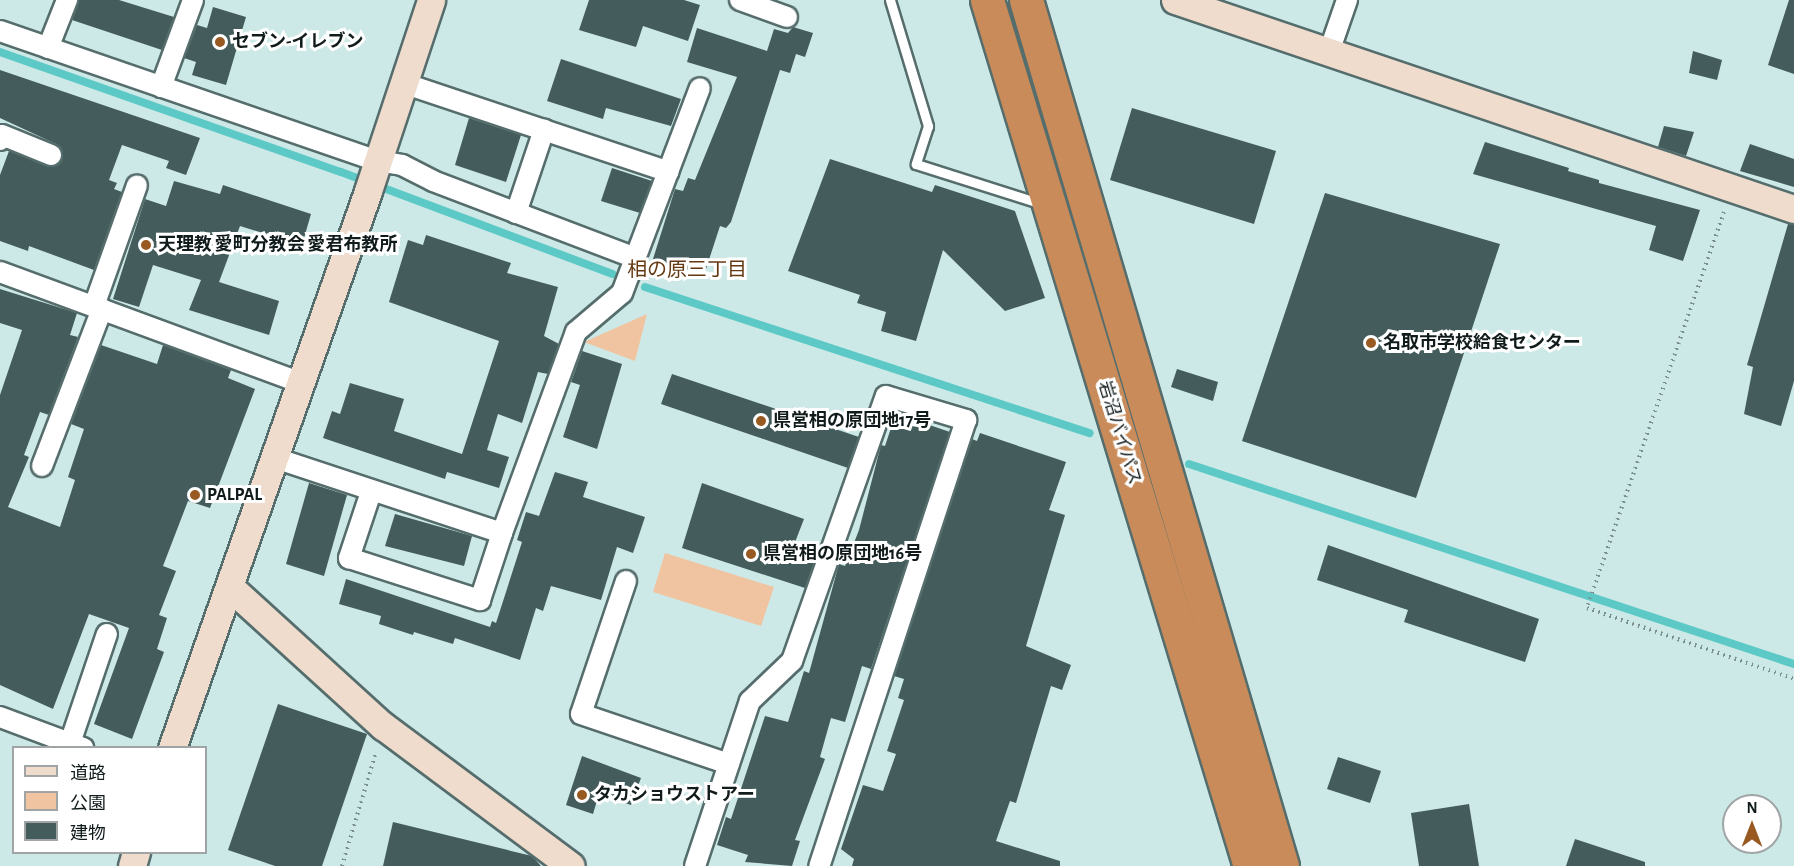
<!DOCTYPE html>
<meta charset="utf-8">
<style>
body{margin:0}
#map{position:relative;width:1794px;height:866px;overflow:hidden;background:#cde9e7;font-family:"Alegreya Sans","Noto Sans JP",sans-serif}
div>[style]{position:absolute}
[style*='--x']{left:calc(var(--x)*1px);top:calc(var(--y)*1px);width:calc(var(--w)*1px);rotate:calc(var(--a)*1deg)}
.green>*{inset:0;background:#f1c4a1}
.stream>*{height:8px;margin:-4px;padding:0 4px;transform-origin:4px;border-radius:4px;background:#5dc9c6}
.building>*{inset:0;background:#445c5b}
.path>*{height:4px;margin-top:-2px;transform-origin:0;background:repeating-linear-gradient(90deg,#7b8f8e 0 1.5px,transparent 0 6px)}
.roads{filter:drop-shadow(2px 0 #556d6c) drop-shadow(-2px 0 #556d6c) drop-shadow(0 2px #556d6c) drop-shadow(0 -2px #556d6c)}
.lane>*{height:9px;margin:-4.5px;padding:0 4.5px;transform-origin:4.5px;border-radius:4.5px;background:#fff}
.street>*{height:20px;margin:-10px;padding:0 10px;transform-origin:10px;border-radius:10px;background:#fff}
.secondary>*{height:27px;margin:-13.5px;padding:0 13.5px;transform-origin:13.5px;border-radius:13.5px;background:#efdccd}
.highway>*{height:33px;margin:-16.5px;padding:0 16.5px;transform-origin:16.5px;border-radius:16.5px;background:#c98b59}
.dots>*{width:16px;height:16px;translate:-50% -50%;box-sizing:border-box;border:3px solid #fff;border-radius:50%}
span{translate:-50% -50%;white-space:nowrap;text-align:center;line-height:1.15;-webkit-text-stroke:6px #fff;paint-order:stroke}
.poi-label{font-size:18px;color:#111b1b;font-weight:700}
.left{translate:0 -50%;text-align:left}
.street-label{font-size:18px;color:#111b1b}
.neighbourhood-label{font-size:20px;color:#643912}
.legend{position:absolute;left:12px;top:746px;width:195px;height:108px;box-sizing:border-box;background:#fff;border:2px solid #a0a4a4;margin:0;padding:8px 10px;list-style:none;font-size:18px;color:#111b1b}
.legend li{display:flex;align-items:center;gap:12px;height:30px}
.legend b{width:30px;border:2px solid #a0a4a4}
.north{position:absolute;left:1722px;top:794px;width:60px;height:60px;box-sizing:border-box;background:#fff;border:2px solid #a0a4a4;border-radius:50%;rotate:0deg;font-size:16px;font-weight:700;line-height:24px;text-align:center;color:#111b1b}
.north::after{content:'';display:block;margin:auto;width:21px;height:27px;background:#995a22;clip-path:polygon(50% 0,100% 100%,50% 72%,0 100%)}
</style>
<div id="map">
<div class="green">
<i style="clip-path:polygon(647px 314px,635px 361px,584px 342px)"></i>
<i style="clip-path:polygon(665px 553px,774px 587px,761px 626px,653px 592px)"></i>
</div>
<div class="stream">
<i style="--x:0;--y:52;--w:361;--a:19.4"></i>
<i style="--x:341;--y:172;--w:290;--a:20.6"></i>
<i style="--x:645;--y:287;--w:468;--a:18.2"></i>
<i style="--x:1189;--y:464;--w:637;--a:18.29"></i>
</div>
<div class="building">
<i style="clip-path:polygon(79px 0,119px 0,174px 17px,162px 50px,72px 20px)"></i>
<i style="clip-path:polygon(589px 0,684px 0,700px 5px,688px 41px,643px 26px,636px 47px,579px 30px)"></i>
<i style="clip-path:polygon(1789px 0,1794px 0,1794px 74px,1768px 65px)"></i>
<i style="clip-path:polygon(213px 7px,246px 17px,226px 85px,192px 75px,196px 62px,184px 58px,197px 25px,207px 28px)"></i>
<i style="clip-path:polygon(793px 27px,813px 33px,805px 57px,796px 54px,790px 73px,780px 70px,731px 222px,726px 228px,720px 226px,704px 275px,653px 259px,675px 189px,683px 191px,688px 178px,695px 180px,737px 77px,687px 62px,697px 28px,767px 51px,774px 29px,788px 33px)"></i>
<i style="clip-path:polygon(1693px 51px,1722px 60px,1717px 80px,1689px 73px)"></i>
<i style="clip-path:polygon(561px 59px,681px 99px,671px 126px,606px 108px,603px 119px,547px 101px)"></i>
<i style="clip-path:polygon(0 70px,200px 138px,186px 175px,166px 168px,169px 161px,122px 145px,109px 180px,117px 183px,114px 189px,122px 192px,94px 270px,29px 246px,28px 251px,0 241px,0 175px,9px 151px,52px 167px,59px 164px,63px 154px,56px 144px,0 118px)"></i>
<i style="clip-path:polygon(1132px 108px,1276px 151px,1254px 224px,1110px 180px)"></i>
<i style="clip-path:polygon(469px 118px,521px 135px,506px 182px,455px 165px)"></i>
<i style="clip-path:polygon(1664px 126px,1694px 132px,1686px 156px,1658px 147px)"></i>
<i style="clip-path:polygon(1485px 142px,1569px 168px,1568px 171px,1599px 180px,1599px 183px,1700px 210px,1683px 261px,1649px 250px,1656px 226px,1473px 174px)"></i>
<i style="clip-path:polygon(1750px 144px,1794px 159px,1794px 187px,1740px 171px)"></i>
<i style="clip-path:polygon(830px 159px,932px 192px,935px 185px,1015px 211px,1045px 298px,1005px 311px,943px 250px,916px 341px,881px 331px,886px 312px,857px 303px,860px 295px,788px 271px)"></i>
<i style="clip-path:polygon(612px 168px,652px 181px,640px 213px,601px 201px)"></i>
<i style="clip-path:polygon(174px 181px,220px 194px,223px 185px,311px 214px,302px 245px,240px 226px,219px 282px,279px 301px,269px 335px,189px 310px,201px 280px,153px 265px,139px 307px,113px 299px,145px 199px,166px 206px)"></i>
<i style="clip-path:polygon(1325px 193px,1500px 244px,1416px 498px,1242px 441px)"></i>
<i style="clip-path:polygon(1788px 224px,1794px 224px,1794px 381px,1781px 426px,1744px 414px,1753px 367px,1747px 365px)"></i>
<i style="clip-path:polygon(426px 235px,511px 263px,507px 273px,558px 287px,544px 336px,559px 344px,548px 374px,538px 372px,522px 423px,498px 414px,487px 450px,509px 457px,499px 488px,447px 472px,445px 479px,323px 438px,332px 411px,340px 414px,350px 383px,404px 399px,394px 431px,462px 454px,499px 341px,389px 302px,408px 240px,423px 245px)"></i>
<i style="clip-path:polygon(0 289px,77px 313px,70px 335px,78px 337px,49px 415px,40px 412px,24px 455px,29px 457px,8px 507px,60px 527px,75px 480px,68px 477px,84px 429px,71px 424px,101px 345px,157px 364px,163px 345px,231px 370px,228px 378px,255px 389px,210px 508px,188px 501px,163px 566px,176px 571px,159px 615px,167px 618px,157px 649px,164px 652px,132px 739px,94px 724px,129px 628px,89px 614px,53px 709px,0 685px,0 395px,22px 330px,0 323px)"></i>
<i style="clip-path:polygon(582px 351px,622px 364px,597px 449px,563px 437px,580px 385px,571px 382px)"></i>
<i style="clip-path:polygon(1177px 369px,1218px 382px,1213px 401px,1171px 387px)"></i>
<i style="clip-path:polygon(672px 374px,859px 437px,848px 468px,661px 404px)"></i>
<i style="clip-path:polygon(903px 416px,950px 432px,871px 669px,862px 666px,845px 722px,831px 718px,820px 757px,825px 759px,795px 840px,800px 841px,792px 866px,745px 862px,748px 855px,717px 845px,726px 817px,731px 819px,765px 716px,788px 722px,804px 671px,809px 673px,839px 564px,845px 566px,859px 530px,881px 445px,885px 446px,894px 419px)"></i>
<i style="clip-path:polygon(980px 433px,1066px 462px,1049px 510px,1065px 515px,1026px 646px,1071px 665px,1062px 690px,1051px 686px,1016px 803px,1010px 801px,996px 841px,1060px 861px,1060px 866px,852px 866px,854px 859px,841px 849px,863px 785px,883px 791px,896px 754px,887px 751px,904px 700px,898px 698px,904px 679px,894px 676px,972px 439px,977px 441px)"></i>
<i style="clip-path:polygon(555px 472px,588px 482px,583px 497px,645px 517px,633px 553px,617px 547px,601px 600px,551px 586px,543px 611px,536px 608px,520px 660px,455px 638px,453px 644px,414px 632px,413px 635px,379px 624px,381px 616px,339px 604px,346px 579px,490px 627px,492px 621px,496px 623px,522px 542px,517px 540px,526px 512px,539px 516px)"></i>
<i style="clip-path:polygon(309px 483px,347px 495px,324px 576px,286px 564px)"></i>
<i style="clip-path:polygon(702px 483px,804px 519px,792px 550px,816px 557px,805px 588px,682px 548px)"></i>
<i style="clip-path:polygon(395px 514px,472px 536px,464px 566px,385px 546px)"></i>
<i style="clip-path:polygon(1328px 545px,1539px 619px,1525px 662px,1404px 622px,1408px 610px,1317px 580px)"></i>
<i style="clip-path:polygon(278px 704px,367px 734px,322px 866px,275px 866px,228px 850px)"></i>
<i style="clip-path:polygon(582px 756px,641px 778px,631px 805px,599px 794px,593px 814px,566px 805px)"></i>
<i style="clip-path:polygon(1338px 757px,1381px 771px,1370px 803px,1327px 789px)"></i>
<i style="clip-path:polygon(1469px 804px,1479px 866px,1419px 866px,1411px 813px)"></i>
<i style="clip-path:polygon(393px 822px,532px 856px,541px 866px,383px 866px)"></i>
<i style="clip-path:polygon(1575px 839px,1645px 862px,1645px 866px,1566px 866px)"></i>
</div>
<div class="path">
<i style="--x:1724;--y:212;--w:419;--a:109.1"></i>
<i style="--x:1587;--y:608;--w:219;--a:18.9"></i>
<i style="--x:342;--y:866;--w:119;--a:-73.4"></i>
</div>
<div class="roads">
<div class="lane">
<i style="--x:890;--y:0;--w:132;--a:73.2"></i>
<i style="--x:928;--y:126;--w:40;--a:108"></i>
<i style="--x:916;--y:164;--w:132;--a:17.6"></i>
</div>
<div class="street">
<i style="--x:740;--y:0;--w:50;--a:19.9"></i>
<i style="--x:0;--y:31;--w:400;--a:19"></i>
<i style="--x:378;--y:161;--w:24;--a:9"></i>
<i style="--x:402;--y:165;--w:35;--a:27"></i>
<i style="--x:433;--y:181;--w:217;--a:20.8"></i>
<i style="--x:48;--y:48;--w:52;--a:-68.4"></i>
<i style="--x:1329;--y:52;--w:55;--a:-70.9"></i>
<i style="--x:403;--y:83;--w:280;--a:18.5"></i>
<i style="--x:161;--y:87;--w:93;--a:-69.8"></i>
<i style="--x:0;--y:140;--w:5;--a:-68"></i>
<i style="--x:2;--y:135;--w:53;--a:22.2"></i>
<i style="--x:516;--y:213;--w:88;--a:-71.4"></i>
<i style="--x:0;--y:272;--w:321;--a:20.2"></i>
<i style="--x:94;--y:306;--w:128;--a:-70.4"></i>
<i style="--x:275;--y:458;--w:239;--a:18.3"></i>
<i style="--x:502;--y:533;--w:214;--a:-69.8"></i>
<i style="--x:576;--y:332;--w:60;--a:-40.3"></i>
<i style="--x:622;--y:293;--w:219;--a:-69.2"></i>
<i style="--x:42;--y:466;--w:168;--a:-69.1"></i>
<i style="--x:371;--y:492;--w:70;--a:108.4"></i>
<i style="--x:349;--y:558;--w:138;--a:17.8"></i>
<i style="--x:480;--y:600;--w:71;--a:-71.8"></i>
<i style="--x:626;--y:581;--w:140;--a:108.7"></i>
<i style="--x:581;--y:714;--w:156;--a:18.7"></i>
<i style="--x:0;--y:717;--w:89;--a:20.5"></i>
<i style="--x:70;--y:743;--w:115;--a:-71.3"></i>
<i style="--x:695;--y:866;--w:174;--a:-71.6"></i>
<i style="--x:750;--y:701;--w:58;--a:-43.6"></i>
<i style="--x:792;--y:661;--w:281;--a:-70.5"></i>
<i style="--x:886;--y:396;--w:84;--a:16.7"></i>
<i style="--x:966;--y:420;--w:470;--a:108.2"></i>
</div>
<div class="secondary">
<i style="--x:1175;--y:0;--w:653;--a:18.66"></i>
<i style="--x:230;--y:587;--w:207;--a:42.3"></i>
<i style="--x:383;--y:726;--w:234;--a:36.7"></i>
<i style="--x:172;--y:748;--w:590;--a:-70.61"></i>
<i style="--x:368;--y:191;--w:201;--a:-71.7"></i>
<i style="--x:132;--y:866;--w:15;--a:-74"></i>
</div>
<div class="highway">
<i style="--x:987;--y:0;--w:905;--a:73.11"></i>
<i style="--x:1026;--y:0;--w:903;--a:73.53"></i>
</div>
</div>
<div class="dots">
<i style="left:220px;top:42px;background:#995a22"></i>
<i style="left:146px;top:245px;background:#995a22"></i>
<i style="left:1371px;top:343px;background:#995a22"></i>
<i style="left:761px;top:421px;background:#995a22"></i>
<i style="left:195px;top:495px;background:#995a22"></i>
<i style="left:751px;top:554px;background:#995a22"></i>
<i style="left:582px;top:795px;background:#995a22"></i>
</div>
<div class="poi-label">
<span class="left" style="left:232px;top:42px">セブン-イレブン</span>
<span class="left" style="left:158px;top:245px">天理教 愛町分教会 愛君布教所</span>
<span class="left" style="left:1383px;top:343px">名取市学校給食センター</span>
<span class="left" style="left:773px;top:421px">県営相の原団地17号</span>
<span class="left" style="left:207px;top:495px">PALPAL</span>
<span class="left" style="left:763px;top:554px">県営相の原団地16号</span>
<span class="left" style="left:594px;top:795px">タカショウストアー</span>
</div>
<div class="street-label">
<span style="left:1119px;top:433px;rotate:73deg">岩沼バイパス</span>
</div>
<div class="neighbourhood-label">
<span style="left:687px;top:270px">相の原三丁目</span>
</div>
<ul class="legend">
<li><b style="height:8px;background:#efdccd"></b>道路</li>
<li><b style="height:16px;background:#f1c4a1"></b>公園</li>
<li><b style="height:16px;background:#445c5b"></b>建物</li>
</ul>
<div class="north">N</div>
</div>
